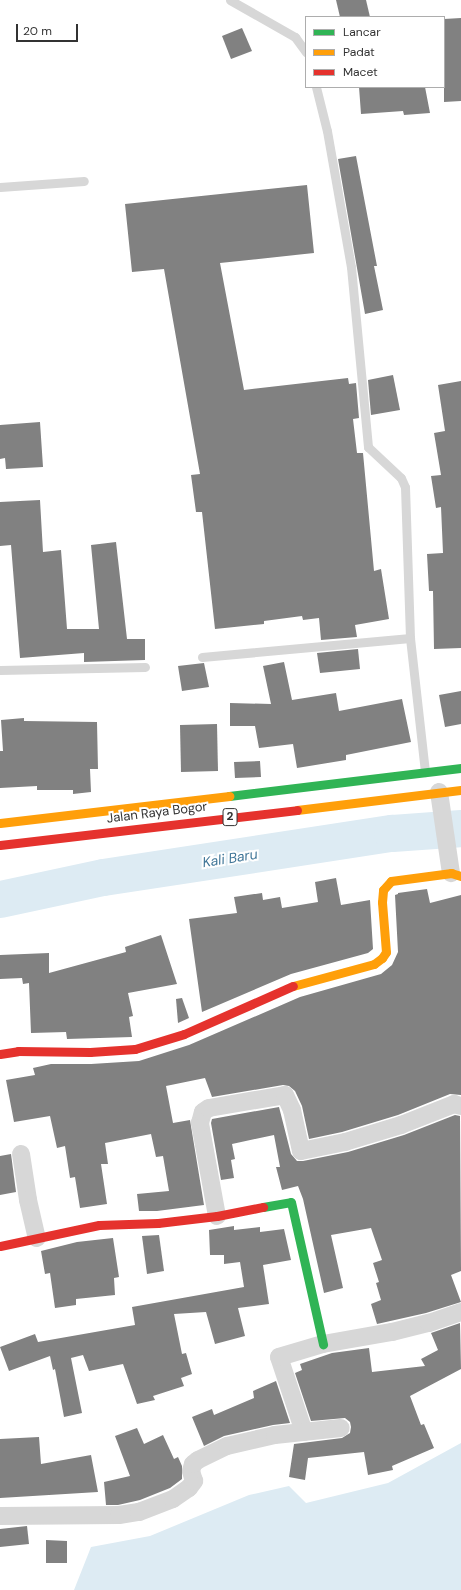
<!DOCTYPE html>
<style>
body{margin:0}
#map{position:relative;width:461px;height:1590px;overflow:hidden;background:#fff;font-family:"DM Sans",sans-serif}
div>[style]{position:absolute}
[style*='--x']{left:calc(var(--x)*1px);top:calc(var(--y)*1px);width:calc(var(--w)*1px);rotate:calc(var(--a)*1deg)}
.water>*{inset:0;background:#ddebf3}
.river>*{height:37px;margin:-18.5px;padding:0 18.5px;transform-origin:18.5px;border-radius:18.5px;background:#ddebf3}
.building>*{inset:0;background:#818181}
.lane>*{height:9px;margin:-4.5px;padding:0 4.5px;transform-origin:4.5px;border-radius:4.5px;background:#d7d7d7}
.street>*{height:18px;margin:-9px;padding:0 9px;transform-origin:9px;border-radius:9px;background:#d7d7d7}
.fast>*{height:9px;margin:-4.5px;padding:0 4.5px;transform-origin:4.5px;border-radius:4.5px;background:#30b455}
.slow>*{height:9px;margin:-4.5px;padding:0 4.5px;transform-origin:4.5px;border-radius:4.5px;background:#ff9f0a}
.jam>*{height:9px;margin:-4.5px;padding:0 4.5px;transform-origin:4.5px;border-radius:4.5px;background:#e5322d}
span{translate:-50% -50%;white-space:nowrap;text-align:center;line-height:1.15;-webkit-text-stroke:4px #fff;paint-order:stroke}
.shield-label span{padding:1px 3px;background:#fff;border:1px solid;border-radius:3px;-webkit-text-stroke-width:0}
.shield-label{font-size:12px;color:#333;font-weight:700}
.street-label{font-size:13px;color:#333}
.water-label{font-size:14px;color:#3f7597;font-style:italic}
.legend{position:absolute;left:305px;top:16px;width:140px;height:72px;box-sizing:border-box;background:#fff;border:1px solid #adadad;margin:0;padding:5px 7px;list-style:none;font-size:12px;color:#333}
.legend li{display:flex;align-items:center;gap:8px;height:20px}
.legend b{width:20px;border:1px solid #adadad}
.scale{position:absolute;left:16px;top:24px;width:62px;height:18px;box-sizing:border-box;border:2px solid #333;border-top:0;padding-left:5px;font-size:12px;line-height:14px;white-space:nowrap;color:#333;-webkit-text-stroke:3px #fff;paint-order:stroke}
</style>
<div id="map">
<div class="water">
<i style="clip-path:polygon(461px 1443px,461px 1590px,74px 1590px,91px 1547px,150px 1536px,249px 1495px,289px 1486px,306px 1503px,388px 1483px)"></i>
</div>
<div class="river">
<i style="--x:0;--y:899;--w:105;--a:-12.1"></i>
<i style="--x:103;--y:877;--w:292;--a:-8.7"></i>
<i style="--x:392;--y:833;--w:69;--a:-4.1"></i>
</div>
<div class="building">
<i style="clip-path:polygon(336px 0,366px 0,370px 17px,340px 17px)"></i>
<i style="clip-path:polygon(461px 18px,461px 101px,444px 102px,444px 19px)"></i>
<i style="clip-path:polygon(242px 28px,252px 51px,231px 59px,222px 36px)"></i>
<i style="clip-path:polygon(359px 87px,425px 87px,430px 113px,404px 115px,403px 111px,361px 114px)"></i>
<i style="clip-path:polygon(356px 156px,377px 266px,374px 266px,383px 310px,365px 314px,338px 159px)"></i>
<i style="clip-path:polygon(307px 185px,314px 253px,220px 263px,244px 390px,348px 378px,349px 384px,356px 383px,359px 418px,353px 419px,357px 453px,363px 453px,374px 571px,381px 569px,389px 619px,355px 625px,357px 637px,321px 640px,319px 618px,303px 620px,302px 616px,264px 621px,264px 624px,215px 629px,202px 512px,196px 512px,191px 475px,200px 474px,164px 269px,132px 272px,125px 204px)"></i>
<i style="clip-path:polygon(393px 375px,400px 410px,371px 415px,368px 380px)"></i>
<i style="clip-path:polygon(461px 381px,461px 648px,434px 649px,433px 591px,429px 591px,427px 554px,443px 553px,441px 507px,436px 508px,431px 476px,441px 475px,434px 433px,445px 431px,438px 385px)"></i>
<i style="clip-path:polygon(40px 422px,43px 467px,6px 469px,5px 458px,0 459px,0 425px)"></i>
<i style="clip-path:polygon(40px 500px,43px 552px,61px 550px,67px 629px,99px 629px,91px 545px,116px 542px,127px 639px,145px 639px,145px 660px,84px 662px,84px 653px,20px 658px,11px 545px,0 546px,0 502px)"></i>
<i style="clip-path:polygon(358px 649px,360px 669px,320px 673px,317px 653px)"></i>
<i style="clip-path:polygon(284px 662px,292px 700px,336px 693px,339px 711px,402px 699px,411px 742px,346px 755px,346px 760px,297px 768px,293px 744px,259px 748px,255px 726px,230px 726px,230px 703px,271px 704px,263px 666px)"></i>
<i style="clip-path:polygon(204px 663px,209px 687px,182px 691px,178px 666px)"></i>
<i style="clip-path:polygon(461px 691px,461px 724px,445px 727px,439px 695px)"></i>
<i style="clip-path:polygon(24px 718px,24px 721px,97px 722px,98px 769px,90px 769px,91px 792px,73px 794px,73px 790px,37px 790px,37px 786px,0 788px,0 751px,3px 751px,1px 720px)"></i>
<i style="clip-path:polygon(217px 724px,218px 771px,181px 772px,180px 725px)"></i>
<i style="clip-path:polygon(260px 761px,261px 777px,235px 778px,234px 762px)"></i>
<i style="clip-path:polygon(336px 878px,341px 905px,370px 900px,373px 949px,368px 953px,291px 974px,202px 1012px,189px 919px,237px 913px,234px 897px,262px 893px,263px 900px,280px 897px,282px 908px,318px 902px,315px 882px)"></i>
<i style="clip-path:polygon(427px 889px,430px 903px,461px 895px,461px 1095px,450px 1094px,398px 1115px,342px 1132px,309px 1139px,302px 1106px,295px 1091px,289px 1086px,283px 1085px,212px 1097px,205px 1078px,166px 1086px,173px 1123px,190px 1120px,204px 1205px,157px 1211px,139px 1211px,137px 1194px,169px 1191px,163px 1156px,156px 1157px,151px 1134px,105px 1143px,108px 1164px,101px 1164px,107px 1204px,80px 1208px,75px 1177px,70px 1178px,65px 1146px,57px 1148px,50px 1116px,14px 1122px,6px 1080px,35px 1075px,33px 1068px,51px 1064px,91px 1064px,139px 1061px,189px 1045px,300px 997px,381px 974px,392px 965px,398px 952px,395px 895px,398px 894px,398px 893px)"></i>
<i style="clip-path:polygon(161px 935px,177px 984px,128px 993px,133px 1016px,129px 1017px,132px 1037px,67px 1039px,66px 1032px,31px 1033px,29px 983px,23px 984px,22px 978px,0 979px,0 955px,49px 953px,49px 973px,126px 952px,125px 947px)"></i>
<i style="clip-path:polygon(182px 998px,189px 1018px,178px 1023px,176px 999px)"></i>
<i style="clip-path:polygon(279px 1107px,291px 1154px,297px 1161px,303px 1161px,348px 1152px,404px 1135px,455px 1115px,460px 1116px,461px 1271px,451px 1275px,461px 1302px,426px 1313px,377px 1324px,371px 1304px,381px 1300px,376px 1283px,379px 1282px,373px 1263px,382px 1260px,371px 1228px,331px 1235px,343px 1288px,324px 1293px,303px 1199px,298px 1186px,282px 1190px,276px 1167px,280px 1167px,274px 1135px,232px 1144px,235px 1159px,231px 1160px,234px 1178px,221px 1180px,211px 1123px,212px 1119px)"></i>
<i style="clip-path:polygon(11px 1154px,16px 1192px,0 1195px,0 1156px)"></i>
<i style="clip-path:polygon(234px 1226px,234px 1230px,260px 1227px,260px 1232px,284px 1229px,291px 1260px,263px 1265px,269px 1304px,238px 1308px,245px 1336px,215px 1344px,206px 1312px,174px 1314px,182px 1354px,186px 1353px,192px 1374px,181px 1378px,184px 1386px,153px 1396px,155px 1400px,137px 1404px,123px 1364px,89px 1371px,83px 1355px,71px 1358px,82px 1413px,64px 1417px,55px 1369px,53px 1370px,50px 1356px,9px 1371px,0 1347px,35px 1334px,38px 1342px,135px 1325px,132px 1307px,244px 1287px,240px 1262px,224px 1264px,224px 1255px,210px 1255px,209px 1230px)"></i>
<i style="clip-path:polygon(159px 1235px,164px 1271px,147px 1274px,142px 1236px)"></i>
<i style="clip-path:polygon(113px 1238px,119px 1277px,114px 1278px,115px 1295px,76px 1299px,76px 1305px,55px 1308px,50px 1273px,45px 1274px,41px 1251px,77px 1242px)"></i>
<i style="clip-path:polygon(460px 1323px,461px 1369px,410px 1396px,421px 1425px,424px 1424px,434px 1448px,392px 1466px,393px 1470px,368px 1475px,364px 1452px,308px 1458px,305px 1480px,289px 1477px,294px 1444px,342px 1438px,350px 1433px,351px 1427px,350px 1422px,345px 1418px,311px 1421px,295px 1373px,302px 1370px,300px 1364px,332px 1353px,369px 1348px,372px 1372px,425px 1366px,421px 1359px,438px 1350px,431px 1333px)"></i>
<i style="clip-path:polygon(276px 1381px,290px 1423px,273px 1425px,224px 1436px,204px 1446px,192px 1417px,212px 1409px,214px 1415px,254px 1398px,253px 1391px)"></i>
<i style="clip-path:polygon(137px 1428px,144px 1444px,163px 1435px,174px 1459px,178px 1457px,182px 1466px,182px 1479px,170px 1488px,140px 1500px,118px 1505px,106px 1505px,104px 1482px,130px 1476px,115px 1436px)"></i>
<i style="clip-path:polygon(39px 1437px,41px 1464px,91px 1455px,98px 1492px,0 1498px,0 1439px)"></i>
<i style="clip-path:polygon(27px 1526px,29px 1544px,0 1547px,0 1529px)"></i>
<i style="clip-path:polygon(46px 1540px,67px 1541px,67px 1563px,46px 1563px)"></i>
</div>
<div class="lane">
<i style="--x:230;--y:0;--w:75;--a:29.6"></i>
<i style="--x:295;--y:37;--w:19;--a:54"></i>
<i style="--x:316;--y:87;--w:45;--a:76"></i>
<i style="--x:327;--y:131;--w:138;--a:80"></i>
<i style="--x:351;--y:267;--w:181;--a:84.6"></i>
<i style="--x:368;--y:447;--w:45;--a:43.2"></i>
<i style="--x:401;--y:478;--w:10;--a:66"></i>
<i style="--x:405;--y:487;--w:151;--a:88.1"></i>
<i style="--x:410;--y:638;--w:135;--a:83.6"></i>
<i style="--x:0;--y:187;--w:84;--a:-4.1"></i>
<i style="--x:202;--y:657;--w:209;--a:-5.2"></i>
<i style="--x:0;--y:670;--w:145;--a:-1.2"></i>
</div>
<div class="street">
<i style="--x:439;--y:792;--w:82;--a:81.6"></i>
<i style="--x:21;--y:1154;--w:47;--a:81.3"></i>
<i style="--x:28;--y:1200;--w:39;--a:77"></i>
<i style="--x:217;--y:1216;--w:95;--a:-100.4"></i>
<i style="--x:200;--y:1123;--w:11;--a:-75"></i>
<i style="--x:203;--y:1112;--w:7;--a:-34"></i>
<i style="--x:209;--y:1108;--w:77;--a:-9.7"></i>
<i style="--x:285;--y:1095;--w:17;--a:65"></i>
<i style="--x:292;--y:1110;--w:42;--a:77.6"></i>
<i style="--x:301;--y:1151;--w:45;--a:-11.6"></i>
<i style="--x:345;--y:1142;--w:59;--a:-16.9"></i>
<i style="--x:401;--y:1125;--w:57;--a:-21.6"></i>
<i style="--x:454;--y:1104;--w:7;--a:16"></i>
<i style="--x:304;--y:1432;--w:79;--a:-108.4"></i>
<i style="--x:279;--y:1357;--w:46;--a:-16.5"></i>
<i style="--x:323;--y:1344;--w:70;--a:-9.9"></i>
<i style="--x:392;--y:1332;--w:38;--a:-14"></i>
<i style="--x:429;--y:1323;--w:34;--a:-19"></i>
<i style="--x:0;--y:1516;--w:119;--a:-0.5"></i>
<i style="--x:119;--y:1515;--w:20;--a:-9"></i>
<i style="--x:139;--y:1512;--w:36;--a:-21"></i>
<i style="--x:173;--y:1499;--w:19;--a:-35"></i>
<i style="--x:189;--y:1488;--w:9;--a:-54"></i>
<i style="--x:194;--y:1481;--w:10;--a:-107"></i>
<i style="--x:191;--y:1471;--w:7;--a:-74"></i>
<i style="--x:193;--y:1464;--w:6;--a:-39"></i>
<i style="--x:198;--y:1460;--w:32;--a:-26"></i>
<i style="--x:227;--y:1446;--w:49;--a:-12.9"></i>
<i style="--x:275;--y:1435;--w:66;--a:-6.1"></i>
</div>
<div class="fast">
<i style="--x:229;--y:796;--w:234;--a:-6.9"></i>
<i style="--x:263;--y:1207;--w:28;--a:-10"></i>
<i style="--x:291;--y:1202;--w:146;--a:77.3"></i>
</div>
<div class="slow">
<i style="--x:297;--y:810;--w:165;--a:-7"></i>
<i style="--x:0;--y:823;--w:231;--a:-6.7"></i>
<i style="--x:293;--y:986;--w:84;--a:-15.2"></i>
<i style="--x:374;--y:964;--w:10;--a:-37"></i>
<i style="--x:382;--y:958;--w:7;--a:-56"></i>
<i style="--x:386;--y:952;--w:50;--a:-94.6"></i>
<i style="--x:382;--y:902;--w:12;--a:-85"></i>
<i style="--x:383;--y:890;--w:12;--a:-48"></i>
<i style="--x:391;--y:881;--w:61;--a:-7.6"></i>
<i style="--x:451;--y:873;--w:10;--a:17"></i>
</div>
<div class="jam">
<i style="--x:0;--y:845;--w:299;--a:-6.7"></i>
<i style="--x:0;--y:1054;--w:18;--a:-9"></i>
<i style="--x:18;--y:1051;--w:72;--a:0.8"></i>
<i style="--x:90;--y:1052;--w:45;--a:-3.8"></i>
<i style="--x:135;--y:1049;--w:51;--a:-17"></i>
<i style="--x:184;--y:1034;--w:119;--a:-23.8"></i>
<i style="--x:0;--y:1246;--w:101;--a:-12"></i>
<i style="--x:99;--y:1225;--w:59;--a:-1.9"></i>
<i style="--x:158;--y:1223;--w:59;--a:-6.8"></i>
<i style="--x:217;--y:1216;--w:47;--a:-11.1"></i>
</div>
<div class="shield-label">
<span style="left:230px;top:817px">2</span>
</div>
<div class="street-label">
<span style="left:157px;top:813px;rotate:-7deg">Jalan Raya Bogor</span>
</div>
<div class="water-label">
<span style="left:230px;top:858px;rotate:-9deg">Kali Baru</span>
</div>
<ul class="legend">
<li><b style="height:5px;background:#30b455"></b>Lancar</li>
<li><b style="height:5px;background:#ff9f0a"></b>Padat</li>
<li><b style="height:5px;background:#e5322d"></b>Macet</li>
</ul>
<div class="scale">20 m</div>
</div>
